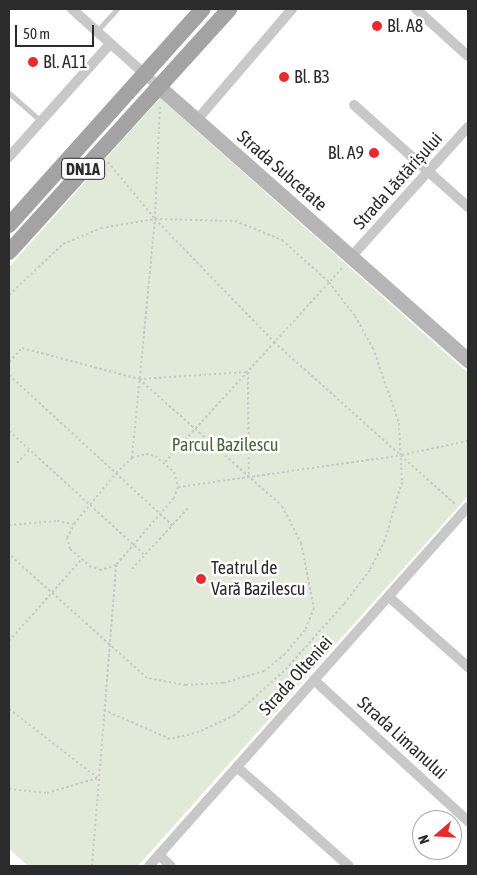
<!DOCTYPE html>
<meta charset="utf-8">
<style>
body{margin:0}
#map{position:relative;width:477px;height:875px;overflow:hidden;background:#fff;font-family:"Asap Condensed",sans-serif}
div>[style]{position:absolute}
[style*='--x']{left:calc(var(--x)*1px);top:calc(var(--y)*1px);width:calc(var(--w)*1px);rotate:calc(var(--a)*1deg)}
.green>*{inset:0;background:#e1ead8}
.path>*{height:2px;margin-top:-1px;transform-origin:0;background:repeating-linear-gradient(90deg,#c8c8c8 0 2.5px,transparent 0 5px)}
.lane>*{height:5px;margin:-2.5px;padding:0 2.5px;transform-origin:2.5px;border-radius:2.5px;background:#c8c8c8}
.street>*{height:10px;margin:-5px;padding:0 5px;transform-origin:5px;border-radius:5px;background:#c8c8c8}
.secondary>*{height:15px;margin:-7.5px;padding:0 7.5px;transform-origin:7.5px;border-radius:7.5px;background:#b5b5b5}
.primary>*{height:16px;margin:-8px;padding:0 8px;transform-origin:8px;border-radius:8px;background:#a3a3a3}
.dots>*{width:14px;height:14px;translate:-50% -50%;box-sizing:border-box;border:2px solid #fff;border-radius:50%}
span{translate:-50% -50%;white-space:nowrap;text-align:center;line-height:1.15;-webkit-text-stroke:5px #fff;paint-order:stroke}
.shield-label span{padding:1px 4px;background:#fff;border:1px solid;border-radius:4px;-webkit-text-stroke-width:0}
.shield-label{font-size:16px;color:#2b2b2b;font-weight:700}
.poi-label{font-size:18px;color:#2b2b2b}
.left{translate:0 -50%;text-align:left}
.right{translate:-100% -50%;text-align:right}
.street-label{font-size:18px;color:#2b2b2b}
.park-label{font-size:18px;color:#4c663a}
.frame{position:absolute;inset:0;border:10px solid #2b2b2b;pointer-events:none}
.north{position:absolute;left:412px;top:810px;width:50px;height:50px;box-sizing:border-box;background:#fff;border:1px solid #aaa;border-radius:50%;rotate:251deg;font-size:14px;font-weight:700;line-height:20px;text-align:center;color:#2b2b2b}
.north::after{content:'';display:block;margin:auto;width:18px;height:22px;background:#e42c30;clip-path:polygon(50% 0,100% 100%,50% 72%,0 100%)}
.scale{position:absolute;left:15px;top:25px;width:79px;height:22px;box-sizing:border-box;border:2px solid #2b2b2b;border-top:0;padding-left:6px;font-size:15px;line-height:18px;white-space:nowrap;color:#2b2b2b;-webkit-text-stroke:4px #fff;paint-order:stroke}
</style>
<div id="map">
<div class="green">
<i style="clip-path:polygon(160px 98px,468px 373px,468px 496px,138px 866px,28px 866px,9px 849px,9px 267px)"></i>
</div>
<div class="path">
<i style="--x:108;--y:162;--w:74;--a:50.5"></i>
<i style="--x:155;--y:219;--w:171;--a:45.9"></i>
<i style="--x:274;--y:342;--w:244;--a:41.8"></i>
<i style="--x:9;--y:295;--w:74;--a:-43.4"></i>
<i style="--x:63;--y:244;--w:41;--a:-22.8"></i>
<i style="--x:101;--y:228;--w:55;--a:-9.5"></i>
<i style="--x:155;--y:219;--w:80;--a:1.4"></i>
<i style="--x:235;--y:221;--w:51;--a:22"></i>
<i style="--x:282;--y:240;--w:63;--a:41.8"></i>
<i style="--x:329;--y:282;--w:43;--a:52.6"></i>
<i style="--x:355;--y:316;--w:37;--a:61"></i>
<i style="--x:373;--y:348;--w:79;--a:70.9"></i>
<i style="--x:399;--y:423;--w:59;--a:87.1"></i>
<i style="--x:402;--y:482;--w:60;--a:106.3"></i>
<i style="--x:385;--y:540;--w:34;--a:117"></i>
<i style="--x:370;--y:570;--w:43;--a:127.4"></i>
<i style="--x:344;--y:604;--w:90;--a:131.8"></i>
<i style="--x:284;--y:671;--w:66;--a:138.1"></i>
<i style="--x:235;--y:715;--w:40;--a:155"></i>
<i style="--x:199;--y:732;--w:30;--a:166"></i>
<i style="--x:170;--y:739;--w:72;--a:-156.3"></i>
<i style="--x:9;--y:362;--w:19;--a:-47"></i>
<i style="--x:22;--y:348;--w:121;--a:14.8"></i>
<i style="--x:139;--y:379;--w:191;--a:41.6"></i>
<i style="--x:282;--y:506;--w:42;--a:62.8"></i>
<i style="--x:301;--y:543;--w:66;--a:78.7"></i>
<i style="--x:314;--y:608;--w:24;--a:112"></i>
<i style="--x:305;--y:630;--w:31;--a:130"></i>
<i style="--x:285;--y:654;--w:27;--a:141"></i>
<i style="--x:264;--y:671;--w:43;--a:163.7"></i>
<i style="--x:223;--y:683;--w:37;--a:177"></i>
<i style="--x:186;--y:685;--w:40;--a:-170"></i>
<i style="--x:147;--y:678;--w:186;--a:-138.1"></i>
<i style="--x:9;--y:375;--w:222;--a:42.6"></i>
<i style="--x:139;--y:379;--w:109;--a:-3.7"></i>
<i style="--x:248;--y:372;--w:105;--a:89.5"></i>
<i style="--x:9;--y:431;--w:184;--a:42.4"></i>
<i style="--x:146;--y:454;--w:9;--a:13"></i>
<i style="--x:155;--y:456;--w:25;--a:40"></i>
<i style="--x:174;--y:472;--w:16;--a:75"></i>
<i style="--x:178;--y:487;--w:12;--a:110"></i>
<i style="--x:174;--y:498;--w:89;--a:130.9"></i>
<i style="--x:116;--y:565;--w:16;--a:162"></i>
<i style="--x:101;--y:570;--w:10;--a:-163"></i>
<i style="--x:91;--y:567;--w:28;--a:-139"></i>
<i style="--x:70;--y:549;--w:11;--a:-105"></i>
<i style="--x:67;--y:538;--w:16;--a:-63"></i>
<i style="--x:74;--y:524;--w:66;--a:-50.5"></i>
<i style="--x:116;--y:473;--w:22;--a:-43"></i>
<i style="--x:132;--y:458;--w:15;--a:-16"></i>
<i style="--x:132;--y:458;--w:240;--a:-84.5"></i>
<i style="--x:155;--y:219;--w:113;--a:-87.5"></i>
<i style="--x:165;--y:462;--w:265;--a:-47.6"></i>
<i style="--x:17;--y:463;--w:18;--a:-47"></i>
<i style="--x:178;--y:487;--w:226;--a:-8.1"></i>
<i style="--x:402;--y:455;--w:67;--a:-12"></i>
<i style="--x:9;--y:525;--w:48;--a:-4.8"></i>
<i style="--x:57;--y:521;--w:17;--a:10"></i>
<i style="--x:132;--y:569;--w:83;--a:-47.4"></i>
<i style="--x:9;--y:641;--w:108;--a:-48.4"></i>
<i style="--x:9;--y:709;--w:113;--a:37.8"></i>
<i style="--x:9;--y:789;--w:38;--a:6"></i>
<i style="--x:47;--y:793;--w:53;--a:-16.4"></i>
<i style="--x:92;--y:866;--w:302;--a:-85.4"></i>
</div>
<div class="lane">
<i style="--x:97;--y:31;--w:30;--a:-48"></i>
<i style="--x:9;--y:93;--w:43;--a:41.2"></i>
</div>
<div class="street">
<i style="--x:72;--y:9;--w:115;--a:41.8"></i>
<i style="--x:416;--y:9;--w:70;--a:42.1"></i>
<i style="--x:354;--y:105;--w:153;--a:41.8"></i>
<i style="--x:196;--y:121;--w:148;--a:-49.4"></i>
<i style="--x:9;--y:157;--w:152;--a:-48.2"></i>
<i style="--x:351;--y:257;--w:175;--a:-48"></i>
<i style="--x:389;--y:597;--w:106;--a:41.5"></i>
<i style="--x:314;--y:680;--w:209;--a:42.5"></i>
<i style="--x:237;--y:767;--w:149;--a:41.5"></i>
<i style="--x:159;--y:855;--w:16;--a:43"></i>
<i style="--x:149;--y:866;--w:480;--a:-48.4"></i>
</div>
<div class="secondary">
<i style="--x:158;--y:86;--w:414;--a:41.5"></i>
</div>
<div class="primary">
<i style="--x:9;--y:225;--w:290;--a:-48.1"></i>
<i style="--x:9;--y:252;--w:328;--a:-47.8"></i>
</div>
<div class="dots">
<i style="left:377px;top:26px;background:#e42c30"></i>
<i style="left:33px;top:62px;background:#e42c30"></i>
<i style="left:284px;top:77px;background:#e42c30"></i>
<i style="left:374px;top:153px;background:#e42c30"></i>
<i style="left:201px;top:579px;background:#e42c30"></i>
</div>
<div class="shield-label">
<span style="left:83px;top:169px">DN1A</span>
</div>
<div class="poi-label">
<span class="left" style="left:387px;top:26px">Bl. A8</span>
<span class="left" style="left:43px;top:62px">Bl. A11</span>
<span class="left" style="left:294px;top:77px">Bl. B3</span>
<span class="right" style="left:364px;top:153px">Bl. A9</span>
<span class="left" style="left:211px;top:579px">Teatrul de<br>Vară Bazilescu</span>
</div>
<div class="street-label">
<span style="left:282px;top:171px;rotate:41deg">Strada Subcetate</span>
<span style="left:398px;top:181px;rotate:-48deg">Strada Lăstărișului</span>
<span style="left:296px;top:676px;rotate:-48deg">Strada Olteniei</span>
<span style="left:402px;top:738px;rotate:42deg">Strada Limanului</span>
</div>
<div class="park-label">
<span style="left:225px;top:445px">Parcul Bazilescu</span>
</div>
<div class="frame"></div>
<div class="north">N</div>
<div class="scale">50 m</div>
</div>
